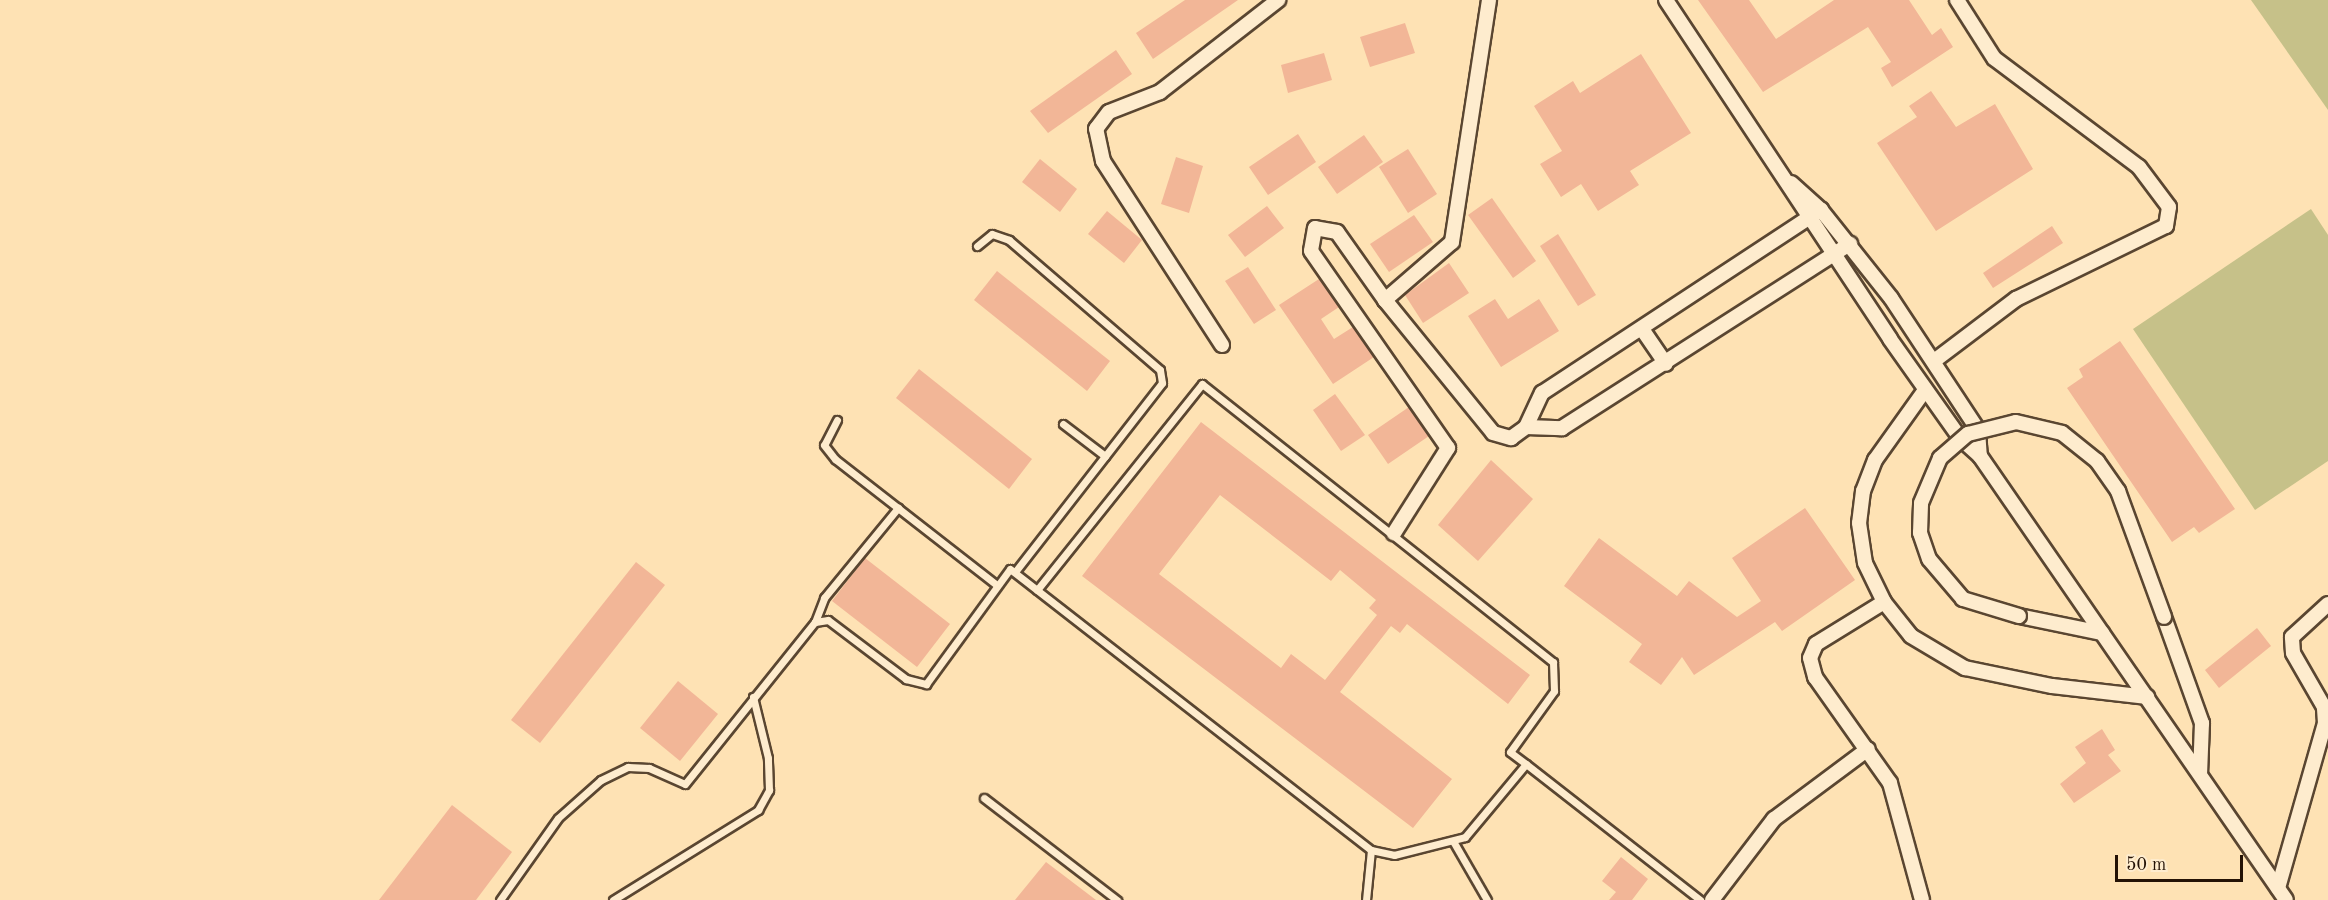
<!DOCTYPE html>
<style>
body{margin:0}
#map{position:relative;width:2328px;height:900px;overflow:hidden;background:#fee2b4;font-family:"Old Standard TT",serif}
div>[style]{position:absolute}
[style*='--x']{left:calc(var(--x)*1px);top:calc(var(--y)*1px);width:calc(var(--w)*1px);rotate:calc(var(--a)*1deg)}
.green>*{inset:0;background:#c6c189}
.building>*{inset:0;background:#f2b697}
.roads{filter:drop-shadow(2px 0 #5a4631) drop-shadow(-2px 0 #5a4631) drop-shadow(0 2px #5a4631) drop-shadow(0 -2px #5a4631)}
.lane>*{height:7px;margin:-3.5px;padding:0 3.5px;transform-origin:3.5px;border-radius:3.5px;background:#feecce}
.street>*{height:14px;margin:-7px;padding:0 7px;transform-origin:7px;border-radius:7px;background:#feecce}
.bridges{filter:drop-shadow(2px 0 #5a4631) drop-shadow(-2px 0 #5a4631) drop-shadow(0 2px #5a4631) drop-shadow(0 -2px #5a4631)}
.street-bridge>*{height:14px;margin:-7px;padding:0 7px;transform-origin:7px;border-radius:7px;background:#feecce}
span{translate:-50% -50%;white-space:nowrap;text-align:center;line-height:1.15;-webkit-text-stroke:6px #feecce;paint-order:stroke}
.scale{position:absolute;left:2115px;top:855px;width:128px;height:27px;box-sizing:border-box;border:3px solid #241205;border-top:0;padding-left:8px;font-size:18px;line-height:21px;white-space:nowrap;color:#241205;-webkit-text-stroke:4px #feecce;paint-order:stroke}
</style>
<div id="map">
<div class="green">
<i style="clip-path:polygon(2251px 0,2328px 0,2328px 110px)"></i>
<i style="clip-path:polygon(2311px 209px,2328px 235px,2328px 461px,2255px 510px,2133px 329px)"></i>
</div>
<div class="building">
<i style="clip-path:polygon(1185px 0,1238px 0,1153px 59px,1136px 33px)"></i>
<i style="clip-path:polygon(1698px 0,1749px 0,1776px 39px,1834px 0,1909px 0,1932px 35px,1941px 28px,1953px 47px,1892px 87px,1881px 68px,1891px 62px,1868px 27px,1763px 92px)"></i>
<i style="clip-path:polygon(1405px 23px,1415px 53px,1370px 67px,1360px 37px)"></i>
<i style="clip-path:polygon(1116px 50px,1132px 74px,1048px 133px,1030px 111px)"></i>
<i style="clip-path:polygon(1324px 53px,1332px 80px,1288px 93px,1281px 65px)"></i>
<i style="clip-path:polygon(1641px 54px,1691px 133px,1630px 171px,1639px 185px,1598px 211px,1581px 184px,1561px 197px,1540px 164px,1562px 151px,1534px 106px,1573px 81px,1580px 93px)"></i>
<i style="clip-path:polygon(1931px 91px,1956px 127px,1995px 104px,2033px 169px,1936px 231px,1877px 143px,1917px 117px,1909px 106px)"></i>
<i style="clip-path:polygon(1298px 134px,1316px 162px,1268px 195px,1249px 167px)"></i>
<i style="clip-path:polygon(1364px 135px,1383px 162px,1337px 194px,1318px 167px)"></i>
<i style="clip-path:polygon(1408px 149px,1437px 194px,1408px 213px,1379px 167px)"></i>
<i style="clip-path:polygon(1176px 157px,1203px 166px,1189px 213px,1161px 204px)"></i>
<i style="clip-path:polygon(1040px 159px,1077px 189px,1060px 212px,1022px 182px)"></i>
<i style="clip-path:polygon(1492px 198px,1536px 261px,1513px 278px,1468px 215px)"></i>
<i style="clip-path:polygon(1267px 206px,1284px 228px,1245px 257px,1228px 235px)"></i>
<i style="clip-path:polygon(1107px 211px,1142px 240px,1124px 263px,1088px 234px)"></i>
<i style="clip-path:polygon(1414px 215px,1433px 242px,1389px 272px,1370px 244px)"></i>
<i style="clip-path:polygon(2052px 226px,2063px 243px,1993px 288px,1983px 273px)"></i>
<i style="clip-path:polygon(1558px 234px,1596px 295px,1578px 306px,1540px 246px)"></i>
<i style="clip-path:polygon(1449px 263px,1469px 293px,1423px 323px,1405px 295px)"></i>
<i style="clip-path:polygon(1248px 267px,1276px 310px,1254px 324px,1225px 281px)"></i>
<i style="clip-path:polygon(997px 271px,1110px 361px,1087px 391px,974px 300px)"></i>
<i style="clip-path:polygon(1319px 279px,1339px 307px,1321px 319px,1334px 339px,1353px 327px,1374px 357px,1333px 384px,1279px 305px)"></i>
<i style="clip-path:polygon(1495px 299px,1508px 319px,1539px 299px,1559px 331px,1501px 367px,1468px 316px)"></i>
<i style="clip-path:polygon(2120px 341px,2235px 509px,2199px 533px,2194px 527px,2172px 542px,2067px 388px,2083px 377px,2079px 369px)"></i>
<i style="clip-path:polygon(919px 369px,1032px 459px,1009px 489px,896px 398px)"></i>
<i style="clip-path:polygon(1335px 394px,1365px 435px,1341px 451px,1313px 410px)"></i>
<i style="clip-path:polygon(1409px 407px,1429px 436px,1388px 464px,1368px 435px)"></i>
<i style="clip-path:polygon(evenodd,1201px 422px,1530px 675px,1508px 704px,1407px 624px,1400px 633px,1391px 626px,1340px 692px,1452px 779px,1413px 828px,1082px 576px,1201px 422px,1220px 495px,1331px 581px,1340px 570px,1376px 600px,1369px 608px,1377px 615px,1325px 680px,1291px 654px,1281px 668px,1159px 574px,1220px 495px)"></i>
<i style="clip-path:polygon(1491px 460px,1533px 499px,1478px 561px,1438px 525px)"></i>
<i style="clip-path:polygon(1805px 508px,1855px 580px,1782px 631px,1775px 622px,1694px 675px,1682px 657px,1661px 685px,1629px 662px,1642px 644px,1564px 586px,1599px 538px,1677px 596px,1689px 581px,1737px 617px,1761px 601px,1732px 558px)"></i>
<i style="clip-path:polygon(865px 558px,950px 624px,917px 667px,832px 601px)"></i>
<i style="clip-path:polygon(636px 562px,665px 585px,540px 743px,511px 720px)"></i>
<i style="clip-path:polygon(2257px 628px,2271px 646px,2219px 688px,2205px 670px)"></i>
<i style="clip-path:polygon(678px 681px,718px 714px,680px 761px,640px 728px)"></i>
<i style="clip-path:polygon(2102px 729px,2115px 750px,2108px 755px,2121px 771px,2074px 803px,2060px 784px,2086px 763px,2075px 747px)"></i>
<i style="clip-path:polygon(452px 805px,512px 852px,476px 900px,379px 900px)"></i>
<i style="clip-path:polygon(1621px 857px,1648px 879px,1632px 900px,1609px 900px,1616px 892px,1602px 881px)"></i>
<i style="clip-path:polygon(1046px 862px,1096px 900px,1015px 900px)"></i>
</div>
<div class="roads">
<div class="lane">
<i style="--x:977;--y:246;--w:19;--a:-39"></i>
<i style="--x:992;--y:234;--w:18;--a:19"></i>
<i style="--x:1009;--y:240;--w:199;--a:40.7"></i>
<i style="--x:1160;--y:370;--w:13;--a:81"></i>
<i style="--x:1162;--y:383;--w:239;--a:127.9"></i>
<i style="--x:837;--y:420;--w:28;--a:117"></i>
<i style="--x:824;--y:445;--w:18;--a:52"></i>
<i style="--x:835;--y:459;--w:205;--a:37.9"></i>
<i style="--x:1063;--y:424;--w:53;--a:37.3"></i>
<i style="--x:1037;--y:590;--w:264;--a:-51.3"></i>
<i style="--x:1202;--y:384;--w:448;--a:38.4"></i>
<i style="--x:1553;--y:662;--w:29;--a:88"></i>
<i style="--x:1554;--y:691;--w:75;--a:125.8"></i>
<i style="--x:1510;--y:752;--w:20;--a:37"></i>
<i style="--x:815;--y:622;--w:26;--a:-69"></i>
<i style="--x:824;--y:598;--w:117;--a:-50.6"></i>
<i style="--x:984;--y:798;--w:168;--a:37.5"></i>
<i style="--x:1453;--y:841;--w:68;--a:60"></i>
<i style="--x:500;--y:900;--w:100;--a:-54.7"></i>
<i style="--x:558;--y:818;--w:57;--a:-41.5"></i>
<i style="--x:601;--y:780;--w:30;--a:-26"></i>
<i style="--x:628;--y:767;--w:21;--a:3"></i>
<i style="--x:649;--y:768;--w:39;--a:24"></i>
<i style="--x:685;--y:784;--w:208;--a:-51.3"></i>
<i style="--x:815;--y:622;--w:13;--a:-9"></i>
<i style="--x:828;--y:620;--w:98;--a:37.1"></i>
<i style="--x:906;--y:679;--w:21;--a:14"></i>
<i style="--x:926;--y:684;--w:142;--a:-53.9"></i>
<i style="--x:1010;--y:569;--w:457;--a:37.9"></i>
<i style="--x:1371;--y:850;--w:24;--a:12"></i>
<i style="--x:1394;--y:855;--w:73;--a:-14.2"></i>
<i style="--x:1465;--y:837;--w:95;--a:-50.1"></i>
<i style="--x:1526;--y:764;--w:221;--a:38"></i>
<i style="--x:613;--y:900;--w:171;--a:-31.8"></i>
<i style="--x:758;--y:810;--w:23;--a:-61"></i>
<i style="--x:769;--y:790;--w:32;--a:-92"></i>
<i style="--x:768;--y:758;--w:63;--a:-103.8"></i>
<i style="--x:1366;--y:900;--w:50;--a:-84.3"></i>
</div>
<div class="street">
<i style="--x:1489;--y:0;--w:245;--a:98.7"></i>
<i style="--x:1452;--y:242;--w:89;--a:139.1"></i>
<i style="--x:1385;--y:300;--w:171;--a:50.9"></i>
<i style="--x:1493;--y:433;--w:19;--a:16"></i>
<i style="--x:1511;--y:438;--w:19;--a:-36"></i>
<i style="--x:1526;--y:427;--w:38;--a:-65"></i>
<i style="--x:1542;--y:393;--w:334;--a:-33.3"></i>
<i style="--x:1666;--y:0;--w:406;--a:56.5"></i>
<i style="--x:1890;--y:339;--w:121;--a:54.7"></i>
<i style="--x:1960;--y:438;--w:27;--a:42"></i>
<i style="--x:1980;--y:456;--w:539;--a:55.43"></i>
<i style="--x:1791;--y:183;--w:40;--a:42"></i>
<i style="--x:1821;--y:210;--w:112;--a:51.5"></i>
<i style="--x:1891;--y:298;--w:158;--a:56.6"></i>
<i style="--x:1978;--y:430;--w:26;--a:86"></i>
<i style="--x:1385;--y:300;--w:83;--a:-125.2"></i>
<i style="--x:1337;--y:232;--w:22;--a:-170"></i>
<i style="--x:1315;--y:228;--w:23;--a:100"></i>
<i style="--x:1311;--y:251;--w:240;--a:55.2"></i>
<i style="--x:1448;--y:448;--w:101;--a:122.4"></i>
<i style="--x:1642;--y:329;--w:42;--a:55.6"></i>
<i style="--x:1222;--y:345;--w:219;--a:-122.9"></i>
<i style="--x:1103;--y:161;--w:33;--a:-102"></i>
<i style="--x:1096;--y:129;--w:21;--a:-53"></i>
<i style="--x:1109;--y:112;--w:55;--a:-21.4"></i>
<i style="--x:1160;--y:92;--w:150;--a:-37.9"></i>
<i style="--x:1934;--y:361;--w:103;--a:-37.1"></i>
<i style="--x:2016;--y:299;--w:167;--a:-26"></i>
<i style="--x:2166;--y:226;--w:19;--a:-81"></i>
<i style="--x:2169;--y:207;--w:50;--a:-126.9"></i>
<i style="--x:2139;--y:167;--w:181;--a:-143.1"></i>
<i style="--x:1994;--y:58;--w:69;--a:-122.5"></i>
<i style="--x:1925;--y:390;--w:86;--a:125.5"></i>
<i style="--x:1875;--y:460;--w:33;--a:111"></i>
<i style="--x:1863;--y:491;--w:32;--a:97"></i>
<i style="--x:1859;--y:523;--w:40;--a:81.5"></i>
<i style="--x:1865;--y:563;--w:43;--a:64"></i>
<i style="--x:1884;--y:602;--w:43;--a:51.5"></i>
<i style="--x:1911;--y:636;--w:63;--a:30.7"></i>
<i style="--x:1965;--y:668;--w:89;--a:11.7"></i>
<i style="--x:2052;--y:686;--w:96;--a:6.6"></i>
<i style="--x:1526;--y:427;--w:36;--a:2"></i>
<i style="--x:1562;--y:428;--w:342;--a:-32.6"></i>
<i style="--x:1884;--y:602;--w:80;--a:148.3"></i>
<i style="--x:1816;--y:644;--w:15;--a:113"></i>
<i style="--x:1810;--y:658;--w:20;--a:75"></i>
<i style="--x:1815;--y:677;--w:130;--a:54.7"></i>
<i style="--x:1890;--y:783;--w:121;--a:74.7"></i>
<i style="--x:2019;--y:616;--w:85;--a:11.6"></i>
<i style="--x:2164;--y:617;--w:113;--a:70.3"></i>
<i style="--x:2202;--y:723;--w:51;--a:92.2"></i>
<i style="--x:2278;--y:888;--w:172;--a:-74.1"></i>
<i style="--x:2325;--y:723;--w:16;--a:-94"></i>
<i style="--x:2324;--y:707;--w:62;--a:-119.9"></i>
<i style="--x:2293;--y:653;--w:16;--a:-94"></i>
<i style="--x:2292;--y:637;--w:49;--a:-42.5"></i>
<i style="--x:1712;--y:900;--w:102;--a:-52.6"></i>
<i style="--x:1774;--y:819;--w:117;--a:-36.7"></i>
</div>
</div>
<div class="bridges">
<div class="street-bridge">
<i style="--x:2019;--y:616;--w:59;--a:-163.1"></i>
<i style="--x:1963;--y:599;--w:52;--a:-130.4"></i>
<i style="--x:1929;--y:559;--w:28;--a:-109"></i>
<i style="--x:1920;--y:533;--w:30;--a:-88"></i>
<i style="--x:1921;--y:503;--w:49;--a:-67.1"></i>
<i style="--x:1940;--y:458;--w:37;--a:-41"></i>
<i style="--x:1968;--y:434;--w:49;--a:-14"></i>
<i style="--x:2016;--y:422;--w:47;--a:13.4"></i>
<i style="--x:2062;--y:433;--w:45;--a:38.7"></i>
<i style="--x:2097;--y:461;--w:37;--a:55"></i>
<i style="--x:2118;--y:491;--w:134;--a:69.9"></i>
</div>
</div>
<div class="scale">50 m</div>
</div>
